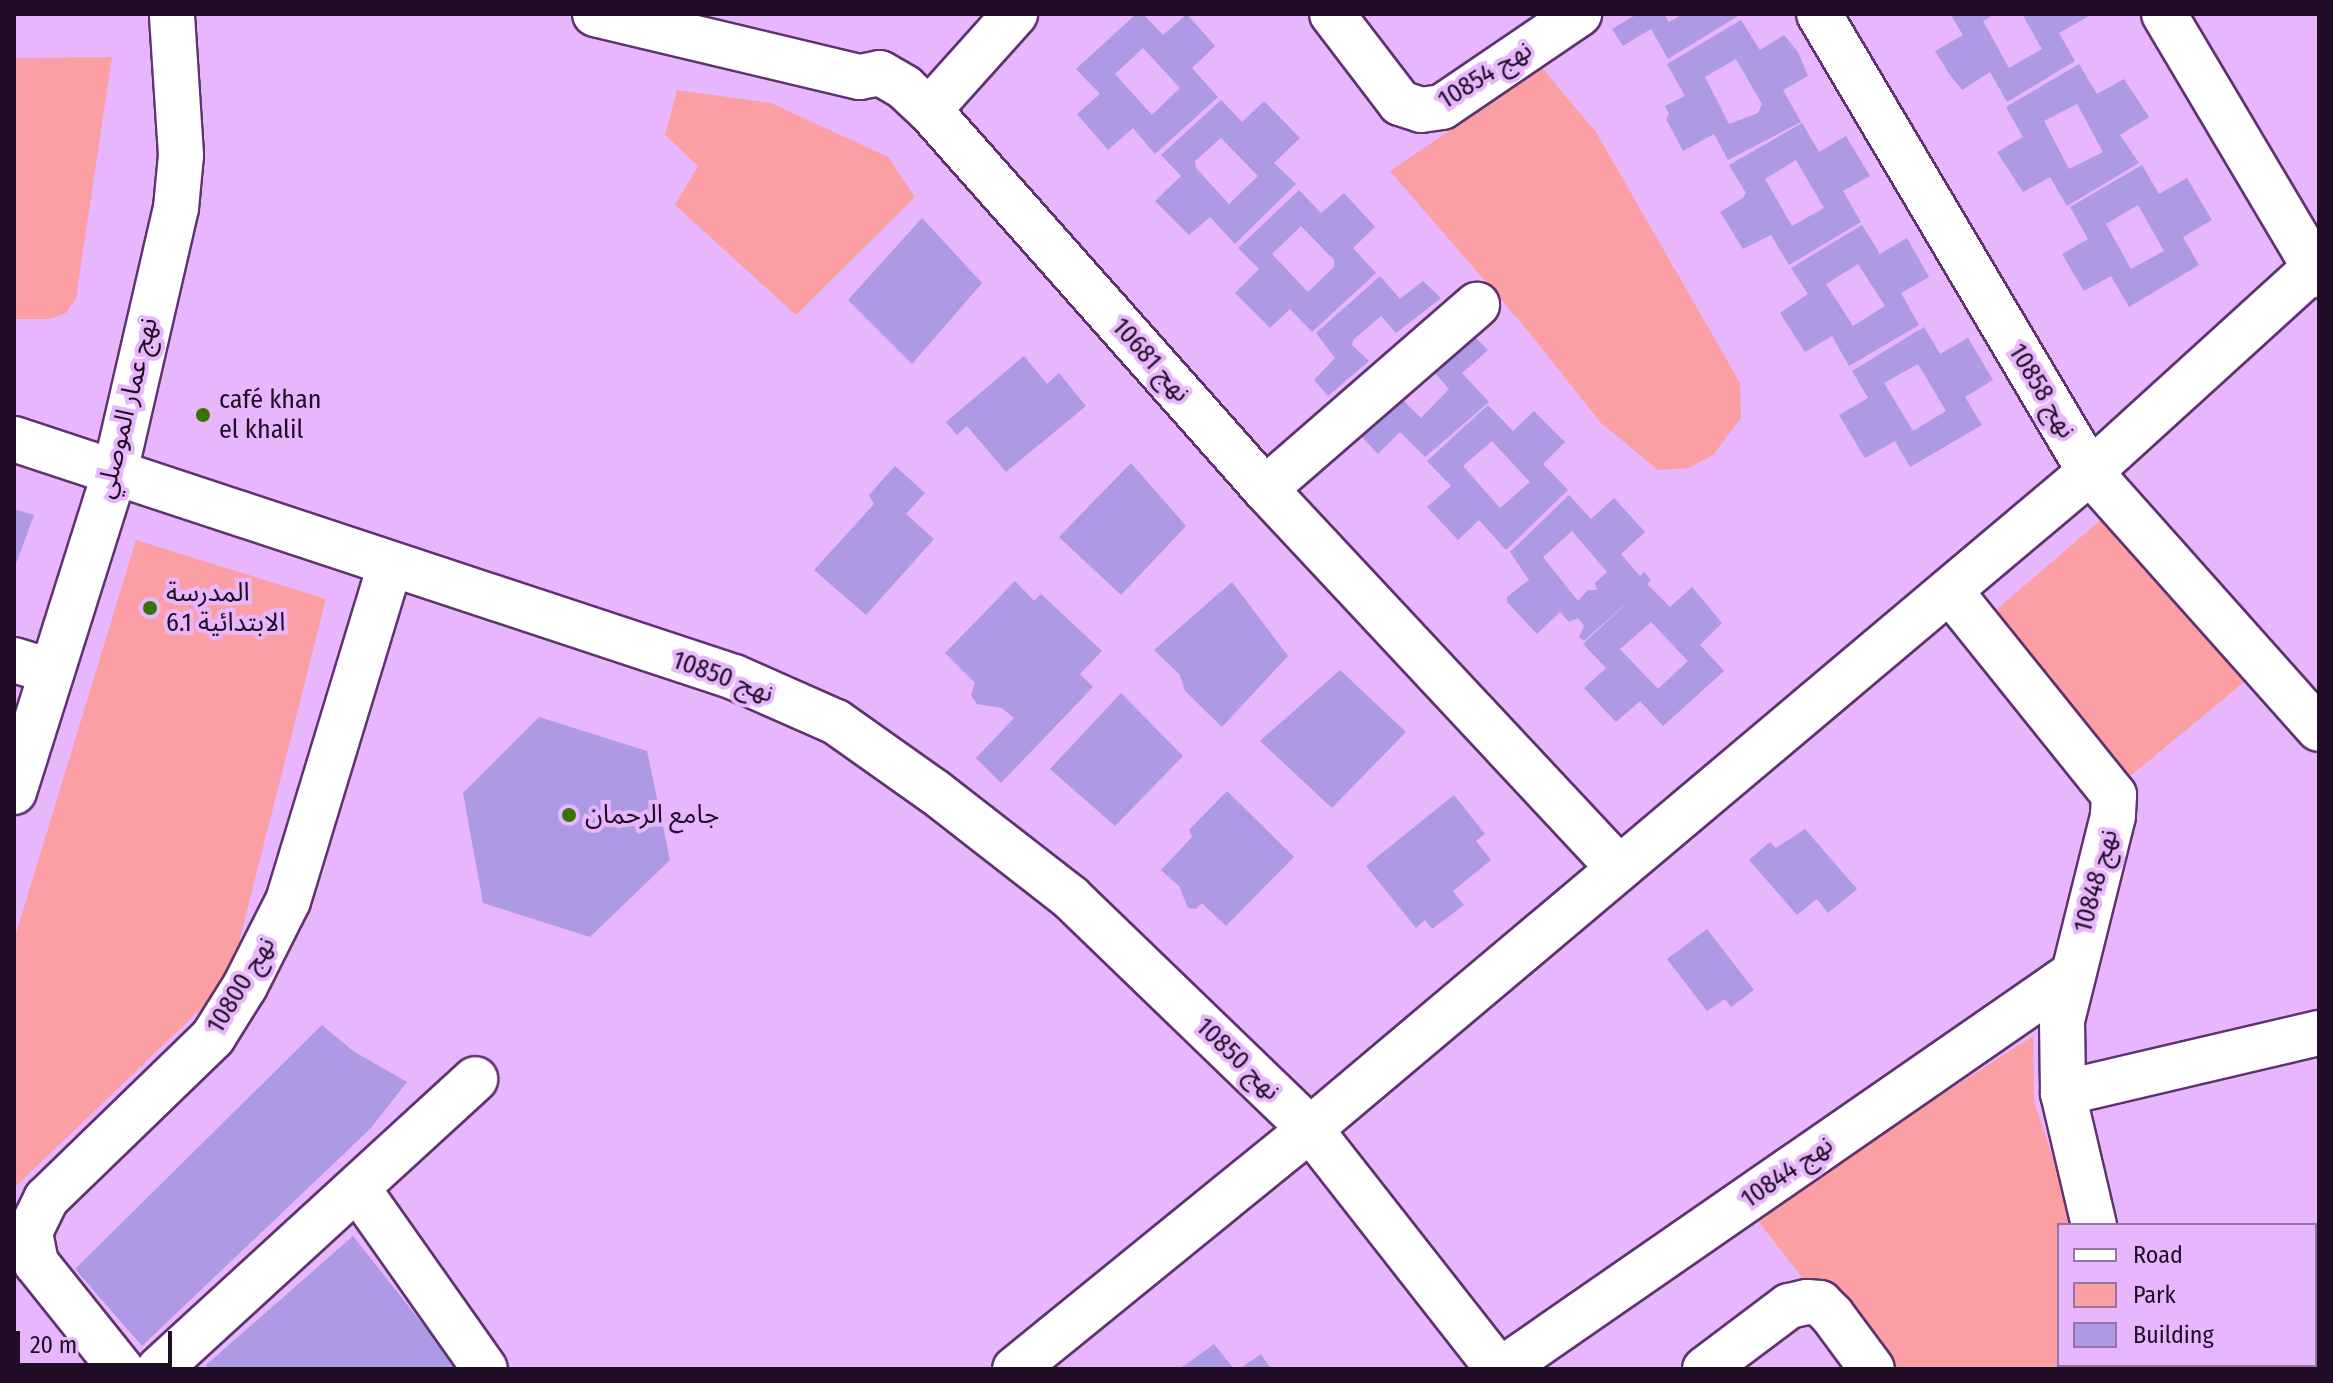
<!DOCTYPE html>
<meta charset="utf-8">
<style>
body{margin:0}
#map{position:relative;width:2333px;height:1383px;overflow:hidden;background:#e7b6fc;font-family:"Fira Sans Condensed","Noto Sans Arabic",sans-serif}
div>[style]{position:absolute}
[style*='--x']{left:calc(var(--x)*1px);top:calc(var(--y)*1px);width:calc(var(--w)*1px);rotate:calc(var(--a)*1deg)}
.green>*{inset:0;background:#fb9fa5}
.building>*{inset:0;background:#ad99e4}
.roads{filter:drop-shadow(2px 0 #5e336f) drop-shadow(-2px 0 #5e336f) drop-shadow(0 2px #5e336f) drop-shadow(0 -2px #5e336f)}
.minor>*{height:44px;margin:-22px;padding:0 22px;transform-origin:22px;border-radius:22px;background:#fff}
.dots>*{width:22px;height:22px;translate:-50% -50%;box-sizing:border-box;border:4px solid #e7b6fc;border-radius:50%}
span{translate:-50% -50%;white-space:nowrap;text-align:center;line-height:1.15;-webkit-text-stroke:8px #e7b6fc;paint-order:stroke}
.street-label{font-size:26px;color:#1f0d26}
.poi-label{font-size:26px;color:#1f0d26}
.left{translate:0 -50%;text-align:left}
.frame{position:absolute;inset:0;border:16px solid #1f0d26;pointer-events:none}
.legend{position:absolute;left:2057px;top:1223px;width:260px;height:144px;box-sizing:border-box;background:#e7b6fc;border:2px solid #9772a6;margin:0;padding:10px 14px;list-style:none;font-size:24px;color:#1f0d26}
.legend li{display:flex;align-items:center;gap:16px;height:40px}
.legend b{width:40px;border:2px solid #9772a6}
.scale{position:absolute;left:16px;top:1331px;width:156px;height:36px;box-sizing:border-box;border:4px solid #1f0d26;border-top:0;padding-left:10px;font-size:24px;line-height:28px;white-space:nowrap;color:#1f0d26;-webkit-text-stroke:6px #e7b6fc;paint-order:stroke}
</style>
<div id="map">
<div class="green">
<i style="clip-path:polygon(112px 57px,76px 298px,66px 313px,50px 319px,14px 319px,14px 58px)"></i>
<i style="clip-path:polygon(1542px 68px,1596px 132px,1740px 383px,1741px 418px,1713px 455px,1689px 468px,1658px 470px,1601px 423px,1523px 325px,1390px 171px)"></i>
<i style="clip-path:polygon(677px 90px,771px 103px,888px 157px,915px 197px,796px 315px,675px 205px,698px 166px,665px 135px)"></i>
<i style="clip-path:polygon(2110px 512px,2254px 674px,2123px 782px,1988px 617px)"></i>
<i style="clip-path:polygon(136px 540px,326px 599px,229px 982px,14px 1188px,14px 940px)"></i>
<i style="clip-path:polygon(2033px 1036px,2034px 1102px,2076px 1225px,2059px 1225px,2059px 1365px,2114px 1365px,2114px 1369px,1874px 1369px,1754px 1216px)"></i>
</div>
<div class="building">
<i style="clip-path:polygon(evenodd,1136px 14px,1143px 14px,1163px 35px,1187px 14px,1215px 46px,1192px 68px,1218px 97px,1155px 154px,1133px 128px,1108px 150px,1077px 114px,1100px 94px,1076px 69px,1136px 14px,1143px 48px,1180px 88px,1152px 115px,1115px 74px,1143px 48px)"></i>
<i style="clip-path:polygon(1637px 14px,1664px 14px,1669px 22px,1683px 14px,1738px 16px,1668px 59px,1651px 29px,1623px 46px,1612px 29px)"></i>
<i style="clip-path:polygon(1950px 14px,1995px 14px,1983px 21px,2009px 68px,2042px 49px,2022px 14px,2089px 16px,2059px 33px,2075px 61px,2007px 102px,1990px 72px,1962px 90px,1950px 75px,1935px 51px,1963px 35px)"></i>
<i style="clip-path:polygon(evenodd,1741px 20px,1760px 50px,1784px 35px,1798px 52px,1808px 76px,1783px 90px,1801px 122px,1728px 160px,1714px 134px,1683px 151px,1666px 119px,1669px 114px,1665px 106px,1685px 96px,1667px 64px,1741px 20px,1736px 59px,1762px 104px,1758px 113px,1729px 124px,1705px 77px,1736px 59px)"></i>
<i style="clip-path:polygon(evenodd,2079px 64px,2097px 94px,2124px 79px,2149px 117px,2120px 135px,2139px 163px,2067px 206px,2050px 177px,2023px 192px,1997px 152px,2023px 137px,2006px 107px,2079px 64px,2077px 104px,2103px 152px,2069px 169px,2044px 121px,2077px 104px)"></i>
<i style="clip-path:polygon(evenodd,1221px 100px,1242px 122px,1264px 101px,1300px 138px,1274px 163px,1296px 184px,1235px 244px,1210px 217px,1189px 235px,1155px 201px,1181px 176px,1161px 155px,1221px 100px,1221px 138px,1258px 176px,1229px 204px,1196px 168px,1195px 161px,1221px 138px)"></i>
<i style="clip-path:polygon(evenodd,1802px 123px,1819px 152px,1846px 136px,1870px 176px,1843px 191px,1861px 222px,1789px 265px,1771px 235px,1743px 249px,1720px 212px,1743px 198px,1746px 193px,1729px 165px,1802px 123px,1796px 160px,1824px 208px,1792px 226px,1765px 179px,1796px 160px)"></i>
<i style="clip-path:polygon(evenodd,2142px 165px,2159px 194px,2187px 178px,2212px 220px,2183px 237px,2199px 265px,2129px 307px,2111px 276px,2084px 291px,2062px 254px,2088px 239px,2070px 207px,2142px 165px,2138px 205px,2164px 251px,2131px 269px,2106px 224px,2138px 205px)"></i>
<i style="clip-path:polygon(evenodd,1299px 190px,1321px 213px,1344px 193px,1375px 227px,1353px 248px,1376px 273px,1312px 332px,1290px 309px,1270px 328px,1235px 293px,1259px 269px,1238px 248px,1299px 190px,1301px 226px,1334px 260px,1334px 267px,1308px 292px,1272px 254px,1301px 226px)"></i>
<i style="clip-path:polygon(922px 218px,982px 283px,912px 364px,848px 300px)"></i>
<i style="clip-path:polygon(evenodd,1862px 225px,1880px 254px,1907px 238px,1929px 277px,1901px 293px,1919px 325px,1849px 366px,1832px 336px,1805px 352px,1780px 313px,1808px 294px,1791px 268px,1862px 225px,1858px 264px,1885px 306px,1853px 326px,1826px 284px,1858px 264px)"></i>
<i style="clip-path:polygon(1380px 276px,1400px 299px,1423px 281px,1441px 298px,1396px 333px,1381px 316px,1353px 340px,1352px 345px,1369px 361px,1328px 396px,1314px 380px,1335px 358px,1316px 333px)"></i>
<i style="clip-path:polygon(evenodd,1924px 327px,1940px 354px,1968px 338px,1993px 380px,1965px 397px,1982px 425px,1910px 467px,1895px 441px,1865px 458px,1839px 415px,1868px 398px,1852px 371px,1924px 327px,1918px 364px,1946px 411px,1913px 431px,1884px 383px,1918px 364px)"></i>
<i style="clip-path:polygon(1473px 335px,1488px 350px,1462px 373px,1489px 402px,1425px 457px,1400px 432px,1378px 454px,1360px 435px,1400px 397px,1421px 418px,1449px 389px,1433px 371px)"></i>
<i style="clip-path:polygon(1024px 356px,1047px 384px,1059px 373px,1086px 406px,1006px 472px,967px 426px,957px 435px,946px 422px)"></i>
<i style="clip-path:polygon(evenodd,1488px 405px,1513px 431px,1534px 411px,1565px 442px,1543px 464px,1568px 490px,1506px 550px,1479px 520px,1458px 540px,1427px 507px,1451px 486px,1427px 461px,1488px 405px,1492px 441px,1530px 482px,1500px 508px,1463px 466px,1492px 441px)"></i>
<i style="clip-path:polygon(1131px 463px,1186px 526px,1121px 595px,1059px 537px)"></i>
<i style="clip-path:polygon(895px 466px,925px 493px,906px 514px,934px 539px,866px 615px,814px 570px,874px 504px,869px 495px)"></i>
<i style="clip-path:polygon(evenodd,1569px 495px,1591px 519px,1614px 498px,1645px 532px,1621px 554px,1640px 576px,1644px 572px,1651px 580px,1647px 584px,1670px 607px,1692px 587px,1722px 623px,1700px 645px,1724px 671px,1663px 726px,1640px 701px,1616px 722px,1584px 688px,1606px 668px,1583px 644px,1634px 596px,1584px 641px,1579px 637px,1584px 626px,1578px 618px,1569px 622px,1560px 612px,1537px 634px,1507px 602px,1507px 597px,1529px 580px,1510px 552px,1569px 495px,1572px 531px,1607px 572px,1595px 583px,1597px 590px,1588px 590px,1578px 601px,1543px 557px,1572px 531px,1569px 495px,1651px 622px,1688px 661px,1658px 689px,1620px 649px,1651px 622px)"></i>
<i style="clip-path:polygon(14px 509px,34px 515px,14px 569px)"></i>
<i style="clip-path:polygon(1015px 581px,1034px 601px,1041px 594px,1102px 651px,1080px 674px,1093px 687px,1001px 783px,976px 758px,1014px 718px,1002px 708px,977px 704px,971px 695px,975px 683px,945px 653px)"></i>
<i style="clip-path:polygon(1232px 582px,1288px 656px,1222px 727px,1185px 691px,1180px 675px,1154px 650px)"></i>
<i style="clip-path:polygon(1340px 670px,1406px 732px,1332px 808px,1260px 741px)"></i>
<i style="clip-path:polygon(1121px 693px,1183px 756px,1115px 826px,1050px 769px)"></i>
<i style="clip-path:polygon(539px 717px,647px 751px,670px 860px,590px 937px,483px 903px,463px 793px)"></i>
<i style="clip-path:polygon(1227px 791px,1294px 857px,1226px 926px,1202px 903px,1196px 909px,1188px 908px,1179px 886px,1161px 870px,1192px 837px,1189px 830px)"></i>
<i style="clip-path:polygon(1454px 795px,1485px 834px,1476px 841px,1491px 860px,1453px 891px,1464px 905px,1432px 929px,1425px 920px,1416px 928px,1366px 866px)"></i>
<i style="clip-path:polygon(1805px 829px,1857px 889px,1828px 913px,1817px 899px,1797px 915px,1749px 860px,1770px 842px,1776px 848px)"></i>
<i style="clip-path:polygon(1707px 929px,1754px 990px,1731px 1007px,1725px 999px,1707px 1011px,1667px 959px)"></i>
<i style="clip-path:polygon(322px 1025px,353px 1051px,407px 1082px,370px 1129px,142px 1346px,75px 1269px)"></i>
<i style="clip-path:polygon(353px 1236px,458px 1369px,209px 1369px,206px 1365px)"></i>
<i style="clip-path:polygon(1214px 1344px,1234px 1369px,1179px 1369px,1195px 1358px)"></i>
<i style="clip-path:polygon(1261px 1354px,1271px 1369px,1239px 1369px)"></i>
</div>
<div class="roads">
<div class="minor">
<i style="--x:595;--y:14;--w:272;--a:13.4"></i>
<i style="--x:860;--y:77;--w:20;--a:-11"></i>
<i style="--x:880;--y:73;--w:28;--a:30"></i>
<i style="--x:904;--y:87;--w:34;--a:43"></i>
<i style="--x:929;--y:110;--w:506;--a:48.44"></i>
<i style="--x:1265;--y:489;--w:517;--a:46.96"></i>
<i style="--x:1332;--y:14;--w:112;--a:52.6"></i>
<i style="--x:1400;--y:103;--w:22;--a:18"></i>
<i style="--x:1421;--y:110;--w:21;--a:-8"></i>
<i style="--x:1442;--y:107;--w:166;--a:-34.2"></i>
<i style="--x:1819;--y:14;--w:532;--a:59.39"></i>
<i style="--x:2090;--y:472;--w:344;--a:48.3"></i>
<i style="--x:2164;--y:14;--w:304;--a:59.3"></i>
<i style="--x:929;--y:110;--w:129;--a:-48.1"></i>
<i style="--x:14;--y:439;--w:758;--a:18.29"></i>
<i style="--x:734;--y:677;--w:111;--a:23.8"></i>
<i style="--x:836;--y:722;--w:121;--a:35.3"></i>
<i style="--x:935;--y:792;--w:172;--a:37.9"></i>
<i style="--x:1071;--y:898;--w:332;--a:44"></i>
<i style="--x:1310;--y:1129;--w:305;--a:51.9"></i>
<i style="--x:1265;--y:489;--w:281;--a:-41"></i>
<i style="--x:1950;--y:591;--w:262;--a:51.2"></i>
<i style="--x:2114;--y:795;--w:21;--a:93"></i>
<i style="--x:2113;--y:816;--w:210;--a:104"></i>
<i style="--x:2062;--y:1020;--w:73;--a:89.2"></i>
<i style="--x:2063;--y:1093;--w:136;--a:76.8"></i>
<i style="--x:14;--y:660;--w:38;--a:17"></i>
<i style="--x:14;--y:792;--w:336;--a:-72.5"></i>
<i style="--x:115;--y:472;--w:271;--a:-77"></i>
<i style="--x:176;--y:208;--w:53;--a:-84.6"></i>
<i style="--x:181;--y:155;--w:141;--a:-93.7"></i>
<i style="--x:2063;--y:1093;--w:263;--a:-13.2"></i>
<i style="--x:358;--y:1189;--w:220;--a:54.8"></i>
<i style="--x:2123;--y:1365;--w:4;--a:90"></i>
<i style="--x:121;--y:1369;--w:136;--a:-128.7"></i>
<i style="--x:36;--y:1263;--w:32;--a:-101"></i>
<i style="--x:30;--y:1232;--w:37;--a:-64"></i>
<i style="--x:46;--y:1199;--w:233;--a:-44.1"></i>
<i style="--x:213;--y:1037;--w:60;--a:-57.9"></i>
<i style="--x:245;--y:986;--w:95;--a:-63.2"></i>
<i style="--x:288;--y:901;--w:350;--a:-73.1"></i>
<i style="--x:159;--y:1369;--w:429;--a:-42.5"></i>
<i style="--x:1015;--y:1369;--w:380;--a:-39.1"></i>
<i style="--x:1310;--y:1129;--w:1020;--a:-40.11"></i>
<i style="--x:2090;--y:472;--w:303;--a:-42.3"></i>
<i style="--x:1502;--y:1369;--w:692;--a:-34.7"></i>
<i style="--x:1705;--y:1369;--w:105;--a:-36.9"></i>
<i style="--x:1789;--y:1306;--w:18;--a:-13"></i>
<i style="--x:1807;--y:1302;--w:13;--a:4"></i>
<i style="--x:1820;--y:1303;--w:17;--a:45"></i>
<i style="--x:1832;--y:1315;--w:67;--a:53.5"></i>
</div>
</div>
<div class="dots">
<i style="left:203px;top:415px;background:#377203"></i>
<i style="left:150px;top:608px;background:#377203"></i>
<i style="left:569px;top:815px;background:#377203"></i>
</div>
<div class="street-label">
<span style="left:1485px;top:75px;rotate:-32deg">نهج 10854</span>
<span style="left:1151px;top:360px;rotate:48deg">نهج 10681</span>
<span style="left:2042px;top:391px;rotate:59deg">نهج 10858</span>
<span style="left:127px;top:408px;rotate:-76deg">نهج عمار الموصلي</span>
<span style="left:723px;top:677px;rotate:20deg">نهج 10850</span>
<span style="left:2096px;top:881px;rotate:-75deg">نهج 10848</span>
<span style="left:241px;top:985px;rotate:-59deg">نهج 10800</span>
<span style="left:1238px;top:1059px;rotate:44deg">نهج 10850</span>
<span style="left:1787px;top:1172px;rotate:-35deg">نهج 10844</span>
</div>
<div class="poi-label">
<span class="left" style="left:219px;top:415px">café khan<br>el khalil</span>
<span class="left" style="left:166px;top:608px">المدرسة<br>الابتدائية 6.1</span>
<span class="left" style="left:585px;top:815px">جامع الرحمان</span>
</div>
<div class="frame"></div>
<ul class="legend">
<li><b style="height:10px;background:#fff"></b>Road</li>
<li><b style="height:22px;background:#fb9fa5"></b>Park</li>
<li><b style="height:22px;background:#ad99e4"></b>Building</li>
</ul>
<div class="scale">20 m</div>
</div>
